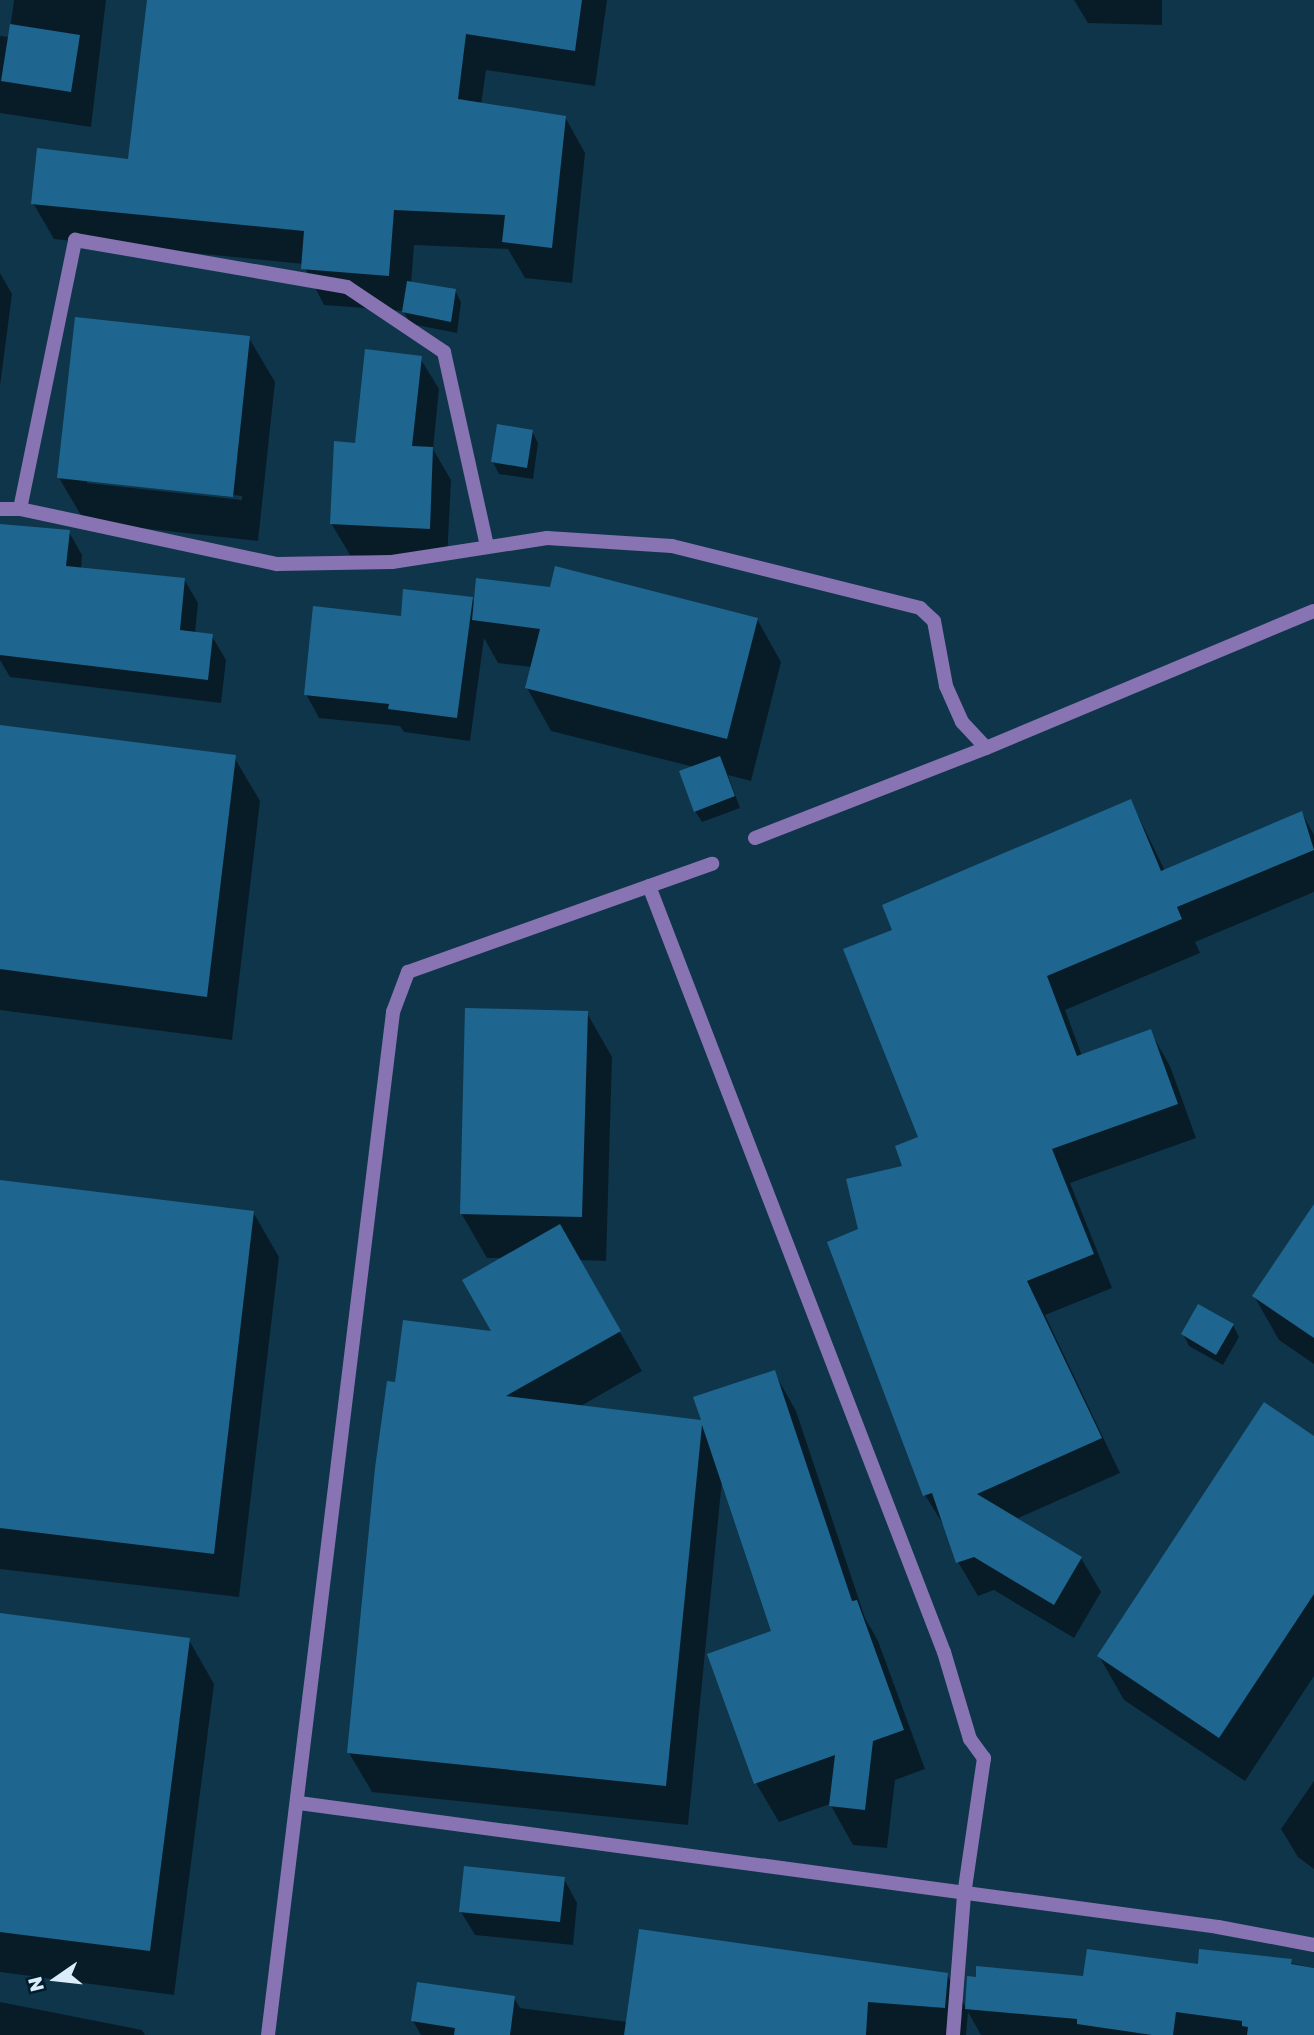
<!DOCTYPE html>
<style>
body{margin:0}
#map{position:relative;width:1314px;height:2035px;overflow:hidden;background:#0f354b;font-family:"Golos Text",sans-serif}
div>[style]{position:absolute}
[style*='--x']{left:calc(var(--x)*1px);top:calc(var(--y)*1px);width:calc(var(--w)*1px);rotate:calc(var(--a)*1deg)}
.shadow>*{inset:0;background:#0007}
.building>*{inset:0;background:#1e668f}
.service>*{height:14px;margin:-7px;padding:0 7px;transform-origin:7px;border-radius:7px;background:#8874b2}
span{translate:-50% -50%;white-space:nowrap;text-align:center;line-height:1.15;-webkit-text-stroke:6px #001b2c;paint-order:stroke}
.north{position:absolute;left:21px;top:1944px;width:70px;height:70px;-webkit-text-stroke:5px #001b2c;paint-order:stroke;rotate:256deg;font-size:19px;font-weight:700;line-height:28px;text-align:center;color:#d9edfb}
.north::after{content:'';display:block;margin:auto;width:24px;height:32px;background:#d9edfb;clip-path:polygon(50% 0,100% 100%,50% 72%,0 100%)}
</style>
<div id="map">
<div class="shadow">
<i style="clip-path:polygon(14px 0,106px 0,91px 127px,0 113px,0 36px,9px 37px)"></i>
<i style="clip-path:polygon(149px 0,607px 0,595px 86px,486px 70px,481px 105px,565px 117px,585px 153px,572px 283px,525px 278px,508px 249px,414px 245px,411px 284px,455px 290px,461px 302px,457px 333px,411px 324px,403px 311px,324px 305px,303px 264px,54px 239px,33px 203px,130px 161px)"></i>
<i style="clip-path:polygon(1074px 0,1162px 0,1162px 25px,1088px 23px)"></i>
<i style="clip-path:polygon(0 273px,12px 294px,0 386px)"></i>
<i style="clip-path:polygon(evenodd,249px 338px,275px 382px,258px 541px,85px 522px,59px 478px,249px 338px,87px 479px,242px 496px,242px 500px,87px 483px,87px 479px)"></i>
<i style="clip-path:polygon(420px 358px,439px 389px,433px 449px,451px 480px,447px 560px,350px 555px,331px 523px,357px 444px)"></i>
<i style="clip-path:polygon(532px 431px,538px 443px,533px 479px,499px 474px,493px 462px)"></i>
<i style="clip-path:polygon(69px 532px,82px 555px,81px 569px,184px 579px,198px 603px,195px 634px,212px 636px,226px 660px,221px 703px,10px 677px,0 660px,0 533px)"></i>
<i style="clip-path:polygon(472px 598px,475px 604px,757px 619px,781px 662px,751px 781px,728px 775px,740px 808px,702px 822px,695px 811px,694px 767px,551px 731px,527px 688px,532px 667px,498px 663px,484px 638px,470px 741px,404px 732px,400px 726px,319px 718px,306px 694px,403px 618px)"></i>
<i style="clip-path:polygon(0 727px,234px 757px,260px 801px,232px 1040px,0 1010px)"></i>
<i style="clip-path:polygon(1131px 801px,1165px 871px,1302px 813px,1314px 835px,1314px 892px,1195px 942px,1200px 953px,1065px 1010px,1082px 1056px,1150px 1031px,1170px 1066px,1196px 1138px,1070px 1183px,1112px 1288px,1045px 1315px,1120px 1473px,1016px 1519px,1081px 1558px,1101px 1592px,1074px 1638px,994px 1590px,978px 1596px,958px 1562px,946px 1529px,925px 1495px,860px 1230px,920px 1138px,894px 931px)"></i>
<i style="clip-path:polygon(587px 1013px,612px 1057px,606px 1261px,579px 1260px,642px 1371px,579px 1407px,703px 1422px,774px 1372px,796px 1411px,865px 1618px,878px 1641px,925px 1769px,895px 1780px,887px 1848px,853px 1845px,830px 1804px,779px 1822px,756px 1783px,773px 1632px,722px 1480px,688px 1825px,372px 1792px,349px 1753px,396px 1384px,494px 1334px,504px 1258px,487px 1258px,461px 1213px)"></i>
<i style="clip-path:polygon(0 1182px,253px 1212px,279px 1257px,239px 1597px,0 1569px)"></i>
<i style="clip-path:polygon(1314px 1230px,1314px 1364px,1279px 1340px,1254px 1296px)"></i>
<i style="clip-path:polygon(1233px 1325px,1239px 1337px,1223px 1365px,1189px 1346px,1183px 1334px)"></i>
<i style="clip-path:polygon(1314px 1438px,1314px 1676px,1245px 1781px,1124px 1700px,1099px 1656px)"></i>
<i style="clip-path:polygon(0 1615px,189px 1640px,214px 1684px,174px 1995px,0 1972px)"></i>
<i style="clip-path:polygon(1314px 1781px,1314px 1869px,1298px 1857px,1281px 1829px)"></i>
<i style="clip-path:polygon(564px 1879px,577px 1903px,573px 1945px,475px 1935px,461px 1912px)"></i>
<i style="clip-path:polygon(1252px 1955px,1314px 1968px,1314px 2035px,981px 2035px,968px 2012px,966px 2035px,421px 2035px,413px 2021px,514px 1998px,520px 2008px,628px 2022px,947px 1975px,967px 2009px,1085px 1977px,1199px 1965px)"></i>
<i style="clip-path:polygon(0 2002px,142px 2030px,145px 2035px,0 2035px)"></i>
</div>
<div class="building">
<i style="clip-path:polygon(147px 0,582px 0,575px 51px,466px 34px,458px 99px,566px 116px,552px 248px,502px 242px,505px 215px,394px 210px,389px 276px,301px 269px,304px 231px,31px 204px,37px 148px,128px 159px)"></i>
<i style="clip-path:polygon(10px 24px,80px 35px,71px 92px,1px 81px)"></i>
<i style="clip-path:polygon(407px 281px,456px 289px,451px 322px,402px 312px)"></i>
<i style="clip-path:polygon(75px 317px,250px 336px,233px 497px,57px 478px)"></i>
<i style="clip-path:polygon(365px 349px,422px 356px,412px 446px,433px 447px,430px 529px,330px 524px,334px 441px,355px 443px)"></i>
<i style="clip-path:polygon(497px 424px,533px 430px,527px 468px,491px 462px)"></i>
<i style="clip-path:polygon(0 524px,70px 530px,66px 566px,185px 578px,180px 630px,213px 634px,208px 680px,0 655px)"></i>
<i style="clip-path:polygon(555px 566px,758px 618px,727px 739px,525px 688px,540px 629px,472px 620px,476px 578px,550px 587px)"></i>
<i style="clip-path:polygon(403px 589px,473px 597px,457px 718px,388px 709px,389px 704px,304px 695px,313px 606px,401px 616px)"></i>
<i style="clip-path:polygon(0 725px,236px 755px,207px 997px,0 969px)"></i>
<i style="clip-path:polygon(720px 756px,735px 796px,694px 812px,679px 771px)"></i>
<i style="clip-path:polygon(1131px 799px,1161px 871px,1302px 811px,1314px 850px,1177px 907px,1182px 919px,1047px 976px,1077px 1056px,1151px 1029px,1178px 1104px,1052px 1149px,1094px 1254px,1027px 1281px,1102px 1438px,977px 1494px,1082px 1557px,1054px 1605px,974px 1557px,956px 1563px,932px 1493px,923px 1496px,827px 1242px,858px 1229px,846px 1179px,902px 1166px,895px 1146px,918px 1137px,843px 949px,892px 930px,882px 905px)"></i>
<i style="clip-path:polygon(465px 1008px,588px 1011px,582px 1217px,460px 1214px)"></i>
<i style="clip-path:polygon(0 1180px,254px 1211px,214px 1554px,0 1528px)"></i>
<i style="clip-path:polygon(1314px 1204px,1314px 1338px,1252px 1296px)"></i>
<i style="clip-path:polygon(560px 1224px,621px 1331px,506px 1396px,701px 1420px,693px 1397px,775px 1370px,852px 1601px,857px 1600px,904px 1730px,873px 1741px,865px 1810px,829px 1806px,835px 1755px,754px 1784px,707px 1654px,771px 1631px,702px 1425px,666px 1786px,347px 1753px,375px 1468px,387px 1381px,395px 1382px,403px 1320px,491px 1331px,462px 1280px)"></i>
<i style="clip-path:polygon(1198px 1304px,1234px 1324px,1216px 1355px,1181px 1334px)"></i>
<i style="clip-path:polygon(1264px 1402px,1314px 1436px,1314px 1594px,1219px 1738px,1097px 1656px)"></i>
<i style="clip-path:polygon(0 1613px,190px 1638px,150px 1951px,0 1932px)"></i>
<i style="clip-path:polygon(464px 1866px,565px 1877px,560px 1922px,459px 1912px)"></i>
<i style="clip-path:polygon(639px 1929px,948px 1973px,945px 2008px,868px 2002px,866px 2035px,624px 2035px)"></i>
<i style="clip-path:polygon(1087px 1949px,1198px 1964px,1199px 1949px,1292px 1959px,1291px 1964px,1314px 1968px,1314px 2035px,1247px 2035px,1248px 2027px,1242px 2026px,1242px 2021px,1176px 2012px,1173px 2035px,1152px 2035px,1077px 2024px,1077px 2019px,965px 2009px,967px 1976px,976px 1977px,976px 1966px,1083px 1976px)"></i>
<i style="clip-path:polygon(417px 1982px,515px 1996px,510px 2035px,454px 2035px,455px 2028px,411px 2021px)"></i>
</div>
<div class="service">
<i style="--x:0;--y:509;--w:20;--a:0"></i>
<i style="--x:20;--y:509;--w:263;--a:12.1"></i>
<i style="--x:277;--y:564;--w:115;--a:-1"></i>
<i style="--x:392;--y:562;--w:157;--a:-8.8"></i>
<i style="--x:547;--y:538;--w:125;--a:3.7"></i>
<i style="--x:672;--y:546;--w:256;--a:14"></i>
<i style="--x:920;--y:608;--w:19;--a:43"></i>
<i style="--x:934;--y:621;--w:66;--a:79.5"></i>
<i style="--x:946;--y:686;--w:39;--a:66"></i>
<i style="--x:962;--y:722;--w:35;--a:47"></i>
<i style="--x:20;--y:509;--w:275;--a:-78.4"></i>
<i style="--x:75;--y:240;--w:276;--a:9.8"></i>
<i style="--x:347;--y:287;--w:117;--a:33.8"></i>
<i style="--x:444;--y:352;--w:199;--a:77.5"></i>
<i style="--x:755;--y:838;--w:248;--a:-21.3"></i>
<i style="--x:986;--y:748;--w:355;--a:-22.7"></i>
<i style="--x:649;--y:886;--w:821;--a:68.94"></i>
<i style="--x:944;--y:1652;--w:91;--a:73.4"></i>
<i style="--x:970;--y:1739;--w:24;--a:54"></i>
<i style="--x:984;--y:1758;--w:138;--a:98.3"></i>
<i style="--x:964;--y:1895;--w:140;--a:94.5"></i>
<i style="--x:299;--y:1803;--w:927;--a:7.68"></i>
<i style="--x:1218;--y:1927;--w:98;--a:10.6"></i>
<i style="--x:268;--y:2035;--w:1031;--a:-83.03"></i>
<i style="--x:393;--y:1012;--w:43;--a:-69.4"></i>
<i style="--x:408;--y:972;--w:323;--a:-19.6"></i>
</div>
<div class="north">N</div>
</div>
